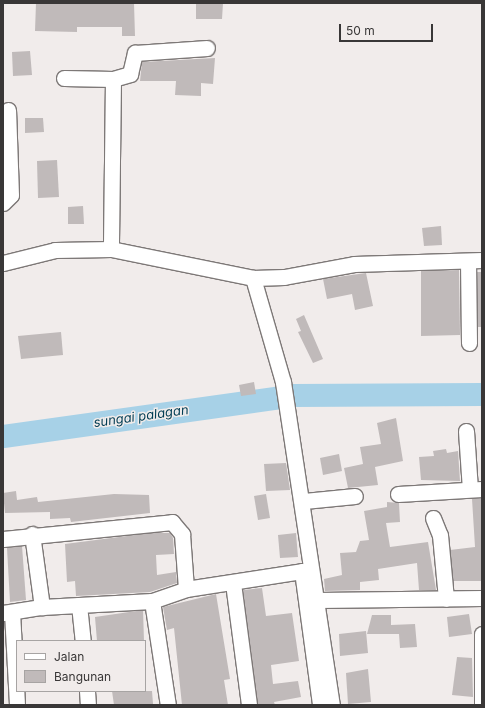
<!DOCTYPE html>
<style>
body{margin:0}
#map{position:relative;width:485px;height:708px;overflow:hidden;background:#f1eceb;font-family:Inter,sans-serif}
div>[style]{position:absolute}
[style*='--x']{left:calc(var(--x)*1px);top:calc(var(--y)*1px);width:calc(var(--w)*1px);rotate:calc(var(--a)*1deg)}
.river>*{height:23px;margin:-11.5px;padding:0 11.5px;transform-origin:11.5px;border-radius:11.5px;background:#a7d1e7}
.building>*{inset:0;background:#c0baba}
.roads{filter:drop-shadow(1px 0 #7d7877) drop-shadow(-1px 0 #7d7877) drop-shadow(0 1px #7d7877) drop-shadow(0 -1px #7d7877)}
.minor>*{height:15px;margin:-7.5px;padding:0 7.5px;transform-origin:7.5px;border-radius:7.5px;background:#fff}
span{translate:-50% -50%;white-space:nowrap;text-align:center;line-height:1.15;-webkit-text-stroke:3px #f1eceb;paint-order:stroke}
.water-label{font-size:13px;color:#013d54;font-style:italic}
.frame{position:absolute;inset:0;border:4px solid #393737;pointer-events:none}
.legend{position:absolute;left:16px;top:640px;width:130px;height:52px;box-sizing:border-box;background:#f1eceb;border:1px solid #a7a4a3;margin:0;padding:5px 7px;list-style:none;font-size:12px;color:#393737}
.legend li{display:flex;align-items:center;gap:8px;height:20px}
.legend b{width:20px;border:1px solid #a7a4a3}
.scale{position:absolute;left:339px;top:24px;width:94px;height:18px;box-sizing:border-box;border:2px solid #393737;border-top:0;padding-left:5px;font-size:12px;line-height:14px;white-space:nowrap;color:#393737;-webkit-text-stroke:3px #f1eceb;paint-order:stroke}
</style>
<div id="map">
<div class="river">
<i style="--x:293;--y:395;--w:189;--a:-0.3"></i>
<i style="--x:3;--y:436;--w:280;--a:-8"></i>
</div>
<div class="building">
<i style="clip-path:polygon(36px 3px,134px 3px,135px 36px,122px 36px,122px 27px,77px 27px,77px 32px,35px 31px)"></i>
<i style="clip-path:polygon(196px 3px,223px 3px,222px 19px,196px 19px)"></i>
<i style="clip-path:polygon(30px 51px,32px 75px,13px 76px,12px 52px)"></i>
<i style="clip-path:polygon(215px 58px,213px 84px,201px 83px,201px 96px,175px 95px,176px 81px,140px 81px,142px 62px)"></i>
<i style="clip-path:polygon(25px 118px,43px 118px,44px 132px,25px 133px)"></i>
<i style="clip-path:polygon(57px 160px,59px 197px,38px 198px,37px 161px)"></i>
<i style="clip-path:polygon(83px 206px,84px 224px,68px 224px,68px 207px)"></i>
<i style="clip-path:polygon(441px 226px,442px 245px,424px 246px,422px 228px)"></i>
<i style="clip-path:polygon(459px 270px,460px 335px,421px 336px,421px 271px)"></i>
<i style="clip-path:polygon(477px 272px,482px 272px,482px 327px,478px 327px)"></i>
<i style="clip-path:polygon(366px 273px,373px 306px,355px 310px,352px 294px,327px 299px,323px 279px)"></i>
<i style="clip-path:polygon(304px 315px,323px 359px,313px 363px,298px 332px,301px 331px,296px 319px)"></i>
<i style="clip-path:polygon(61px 332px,63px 355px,21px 359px,18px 336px)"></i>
<i style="clip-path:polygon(254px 382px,256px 394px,241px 396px,239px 385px)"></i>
<i style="clip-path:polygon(396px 418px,403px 461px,375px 467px,378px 485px,348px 488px,344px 468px,363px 464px,360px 447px,381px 444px,377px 423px)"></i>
<i style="clip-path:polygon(446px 449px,447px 453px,458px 451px,460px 481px,421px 480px,419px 457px,434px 456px,433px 451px)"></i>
<i style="clip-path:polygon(339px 454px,342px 471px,323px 475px,320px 458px)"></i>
<i style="clip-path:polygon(286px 463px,290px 490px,266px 491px,264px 464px)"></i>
<i style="clip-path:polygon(16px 491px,17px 500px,37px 497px,38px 502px,114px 494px,149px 495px,150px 513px,71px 522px,70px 518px,50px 519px,50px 512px,5px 513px,3px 493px)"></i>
<i style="clip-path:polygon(266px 494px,270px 518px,258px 520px,254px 496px)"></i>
<i style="clip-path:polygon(482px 498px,482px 581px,453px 581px,450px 550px,475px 547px,472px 499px)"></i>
<i style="clip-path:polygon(387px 502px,399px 503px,400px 522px,386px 523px,390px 547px,428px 542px,436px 590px,419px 590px,417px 563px,378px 569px,379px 580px,360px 582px,360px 590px,325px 591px,324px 579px,342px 575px,340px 553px,356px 552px,360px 541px,369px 540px,364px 511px,387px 507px)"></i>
<i style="clip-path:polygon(150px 533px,170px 533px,173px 538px,174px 554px,156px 555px,157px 575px,176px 572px,177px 583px,150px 592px,76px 596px,75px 581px,67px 582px,65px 544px)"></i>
<i style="clip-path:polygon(296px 533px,298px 557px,280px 558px,278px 535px)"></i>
<i style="clip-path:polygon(22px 546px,26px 600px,10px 602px,7px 548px)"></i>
<i style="clip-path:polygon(262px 588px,266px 616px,292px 613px,299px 661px,271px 665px,273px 684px,298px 681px,301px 697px,274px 702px,275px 705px,258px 705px,243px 590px)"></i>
<i style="clip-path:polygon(216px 594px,230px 679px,224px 680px,228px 705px,182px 705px,174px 628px,167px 630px,163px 607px)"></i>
<i style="clip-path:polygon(143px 610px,144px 641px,97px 641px,95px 617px)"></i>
<i style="clip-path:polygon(469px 614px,472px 634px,449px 637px,447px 617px)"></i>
<i style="clip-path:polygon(372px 615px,391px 615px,391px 625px,415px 624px,417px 647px,400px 648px,399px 634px,367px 634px)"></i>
<i style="clip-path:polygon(366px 631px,368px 653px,340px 656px,339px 634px)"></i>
<i style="clip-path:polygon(457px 657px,472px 658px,473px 697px,452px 695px)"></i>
<i style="clip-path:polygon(368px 669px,371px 702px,348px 704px,346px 673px)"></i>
<i style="clip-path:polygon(112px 691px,152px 691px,153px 704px,114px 705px)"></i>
</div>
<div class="roads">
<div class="minor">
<i style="--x:64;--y:78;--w:49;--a:1.2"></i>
<i style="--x:113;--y:79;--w:170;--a:90.7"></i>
<i style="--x:113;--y:79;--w:18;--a:-16"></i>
<i style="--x:130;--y:74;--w:22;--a:-77"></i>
<i style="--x:135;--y:53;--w:72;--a:-4"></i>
<i style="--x:3;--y:203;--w:11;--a:-45"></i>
<i style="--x:11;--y:195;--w:85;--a:-92"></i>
<i style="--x:468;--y:261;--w:82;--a:89.3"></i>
<i style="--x:3;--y:263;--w:54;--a:-14"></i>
<i style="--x:55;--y:250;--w:56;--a:-1"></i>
<i style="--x:111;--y:249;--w:145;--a:11.5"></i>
<i style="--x:253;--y:278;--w:31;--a:-2"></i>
<i style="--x:284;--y:277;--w:71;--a:-10.5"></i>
<i style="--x:354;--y:264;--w:128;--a:-1.8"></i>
<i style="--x:253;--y:278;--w:108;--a:73.9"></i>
<i style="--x:283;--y:382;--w:327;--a:81.4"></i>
<i style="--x:466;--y:431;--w:58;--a:86.1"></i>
<i style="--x:398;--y:494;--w:84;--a:-3.4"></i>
<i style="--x:304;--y:501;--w:51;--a:-5.6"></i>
<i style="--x:433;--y:518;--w:18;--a:68"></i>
<i style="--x:440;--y:535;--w:64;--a:84.6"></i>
<i style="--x:32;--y:534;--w:74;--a:82.2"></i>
<i style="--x:3;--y:539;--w:170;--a:-5.7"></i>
<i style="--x:172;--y:522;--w:16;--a:50"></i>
<i style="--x:182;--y:534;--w:55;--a:85.8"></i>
<i style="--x:233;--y:583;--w:123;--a:82.5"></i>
<i style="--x:318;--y:600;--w:164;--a:-0.7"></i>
<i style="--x:152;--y:601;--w:105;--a:81.3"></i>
<i style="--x:79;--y:605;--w:36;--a:84"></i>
<i style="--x:12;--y:612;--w:93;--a:86.9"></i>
<i style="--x:3;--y:613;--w:39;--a:-9"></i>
<i style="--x:42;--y:607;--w:110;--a:-3.1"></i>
<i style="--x:152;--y:601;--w:36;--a:-19"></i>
<i style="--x:186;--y:589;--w:117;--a:-8.8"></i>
<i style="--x:302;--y:571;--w:135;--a:82.3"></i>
<i style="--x:87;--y:691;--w:14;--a:86"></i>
<i style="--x:482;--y:705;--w:71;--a:-90"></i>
</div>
</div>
<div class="water-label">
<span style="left:141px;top:416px;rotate:-8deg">sungai palagan</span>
</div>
<div class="frame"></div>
<ul class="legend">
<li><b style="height:5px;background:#fff"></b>Jalan</li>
<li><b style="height:11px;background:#c0baba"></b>Bangunan</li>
</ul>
<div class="scale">50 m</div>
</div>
